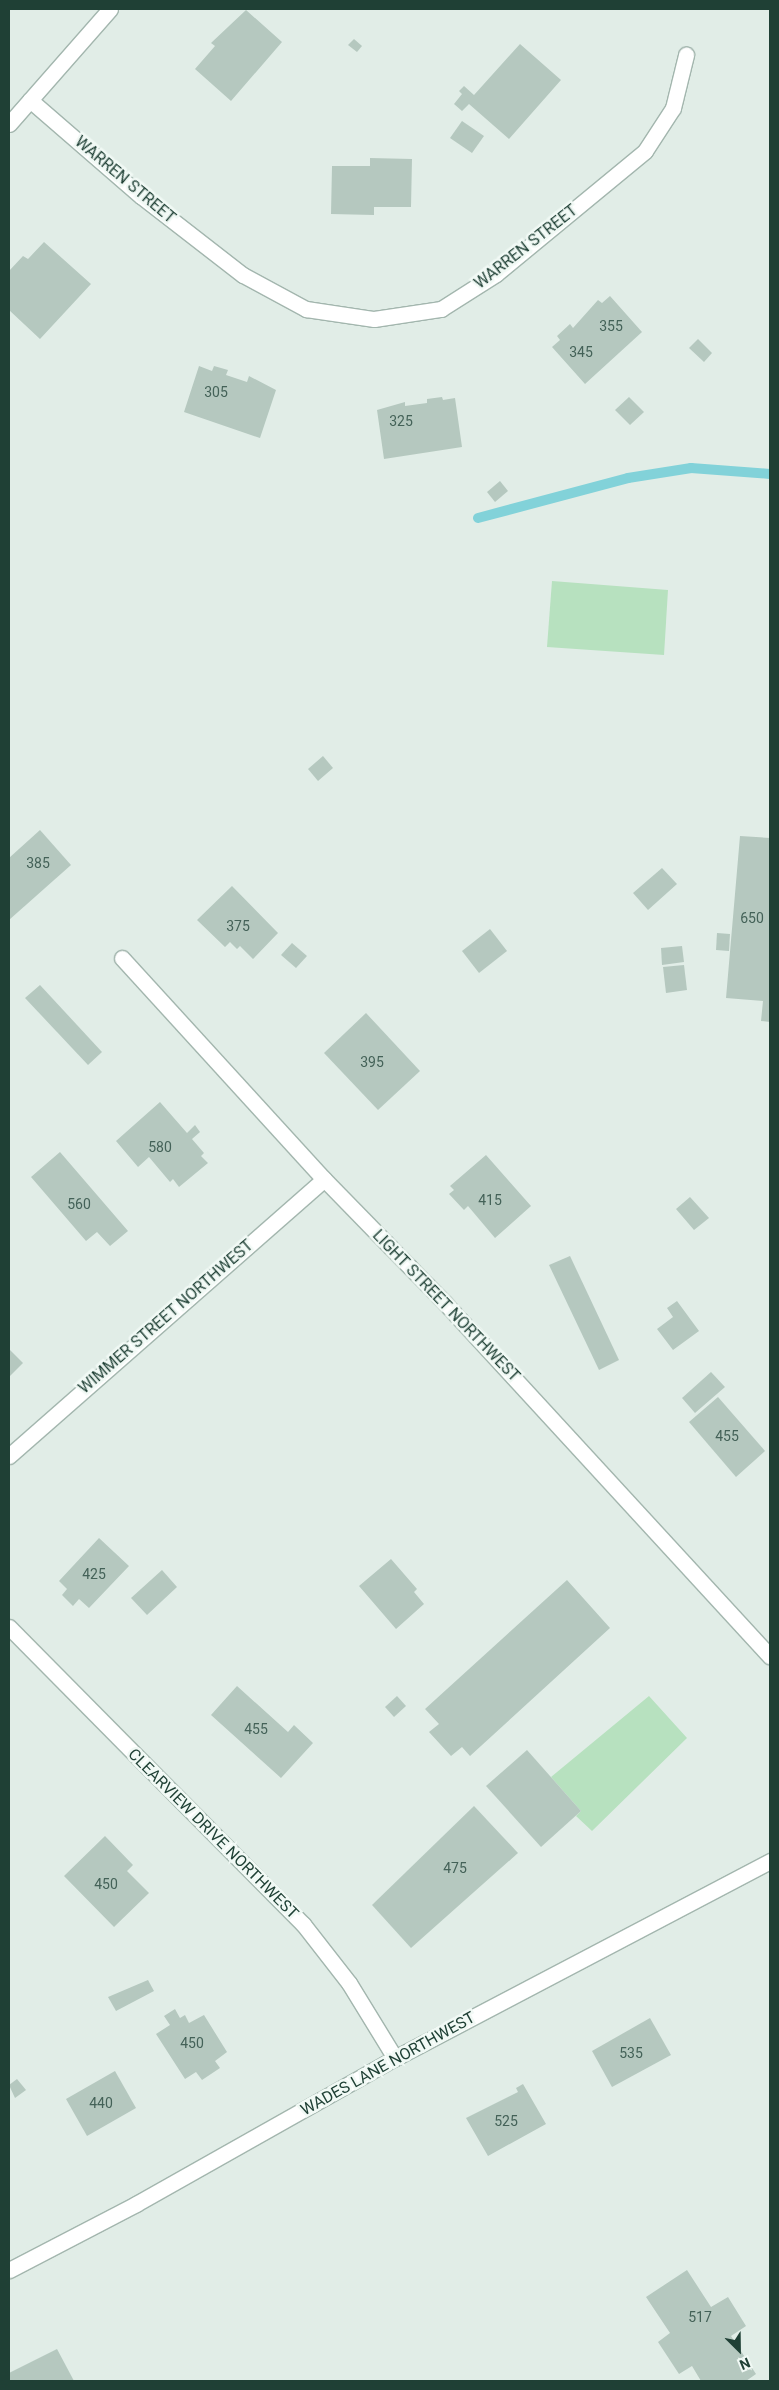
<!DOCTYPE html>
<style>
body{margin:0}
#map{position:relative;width:779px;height:2390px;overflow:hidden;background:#e1ede7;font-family:Roboto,sans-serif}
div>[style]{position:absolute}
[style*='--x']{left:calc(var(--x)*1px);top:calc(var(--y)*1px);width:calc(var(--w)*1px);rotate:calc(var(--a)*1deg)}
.green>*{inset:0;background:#b7e1bf}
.stream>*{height:10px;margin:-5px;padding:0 5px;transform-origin:5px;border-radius:5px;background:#82d2d9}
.building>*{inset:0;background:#b5c8bf}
.roads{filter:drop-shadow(1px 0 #a3b6ae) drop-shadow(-1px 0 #a3b6ae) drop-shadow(0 1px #a3b6ae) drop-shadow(0 -1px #a3b6ae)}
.minor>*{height:15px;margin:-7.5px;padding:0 7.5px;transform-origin:7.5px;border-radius:7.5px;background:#fff}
.tertiary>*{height:15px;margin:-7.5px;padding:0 7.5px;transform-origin:7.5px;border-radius:7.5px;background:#fff}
span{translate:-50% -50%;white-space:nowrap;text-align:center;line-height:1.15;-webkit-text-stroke:5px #f1f9f5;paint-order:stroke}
.number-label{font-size:14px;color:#446258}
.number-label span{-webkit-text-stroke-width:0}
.street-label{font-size:16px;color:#1f4035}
.frame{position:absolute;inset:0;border:10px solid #1f4035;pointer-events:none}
.north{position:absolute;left:714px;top:2325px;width:50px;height:50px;-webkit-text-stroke:4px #f1f9f5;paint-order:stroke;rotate:157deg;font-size:14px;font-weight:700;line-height:20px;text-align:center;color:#1f4035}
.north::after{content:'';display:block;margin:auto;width:18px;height:22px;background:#1f4035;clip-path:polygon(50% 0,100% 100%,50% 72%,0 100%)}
</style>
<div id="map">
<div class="green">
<i style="clip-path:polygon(552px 581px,668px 590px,664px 655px,547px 647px)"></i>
<i style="clip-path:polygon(649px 1696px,687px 1738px,592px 1831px,576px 1816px,581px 1811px,551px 1777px)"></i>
</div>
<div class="stream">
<i style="--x:478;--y:518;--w:155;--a:-14.9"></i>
<i style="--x:628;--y:478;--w:64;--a:-9"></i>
<i style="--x:691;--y:468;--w:79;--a:4.3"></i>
</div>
<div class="building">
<i style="clip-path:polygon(246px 10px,282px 42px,231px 101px,195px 69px,215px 46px,211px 43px)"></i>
<i style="clip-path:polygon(354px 39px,362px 46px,357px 52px,348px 45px)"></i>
<i style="clip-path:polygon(520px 44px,561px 80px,509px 139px,469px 104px,462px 111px,454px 104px,462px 94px,459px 91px,464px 86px,474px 95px)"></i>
<i style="clip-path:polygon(462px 121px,484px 136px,472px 153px,450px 138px)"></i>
<i style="clip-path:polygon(370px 158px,412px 159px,411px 207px,374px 207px,374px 215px,331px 214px,332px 166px,370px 166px)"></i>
<i style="clip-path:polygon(44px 242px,91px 284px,40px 339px,9px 310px,9px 271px,23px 256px,28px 259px)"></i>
<i style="clip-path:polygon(610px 296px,642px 332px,585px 384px,552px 347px,560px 340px,557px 336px,570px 324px,573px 328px,598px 300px,602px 303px)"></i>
<i style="clip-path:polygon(698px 339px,712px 353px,704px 362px,689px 348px)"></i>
<i style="clip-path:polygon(199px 366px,212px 371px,214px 366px,228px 370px,226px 375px,247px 382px,249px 376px,276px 390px,260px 438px,184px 412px)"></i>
<i style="clip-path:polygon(442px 397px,443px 400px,455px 398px,462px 447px,384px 459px,377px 410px,405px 402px,405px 406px,427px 403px,427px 399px)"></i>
<i style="clip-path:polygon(629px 397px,644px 412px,630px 425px,615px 410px)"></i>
<i style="clip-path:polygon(500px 481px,508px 491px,495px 502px,487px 492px)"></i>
<i style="clip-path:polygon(323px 756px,333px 768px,318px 781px,308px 769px)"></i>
<i style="clip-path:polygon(40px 830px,71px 865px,9px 920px,9px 858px)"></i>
<i style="clip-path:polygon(740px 836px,770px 838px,770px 1022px,761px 1021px,763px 1001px,726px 998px)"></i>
<i style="clip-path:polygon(662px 868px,677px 884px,648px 910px,633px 893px)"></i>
<i style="clip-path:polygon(232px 886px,278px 933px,253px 959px,240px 946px,237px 949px,230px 942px,225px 947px,197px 920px)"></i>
<i style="clip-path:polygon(490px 929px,507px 951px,479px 973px,462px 951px)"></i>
<i style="clip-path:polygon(717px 933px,730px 934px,729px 951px,716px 950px)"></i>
<i style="clip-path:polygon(292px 943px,307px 956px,296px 968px,281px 955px)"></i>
<i style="clip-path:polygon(682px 946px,684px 962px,662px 965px,661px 948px)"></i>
<i style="clip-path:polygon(684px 965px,687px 990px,666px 993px,663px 967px)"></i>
<i style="clip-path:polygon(40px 985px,102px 1052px,88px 1065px,25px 998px)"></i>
<i style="clip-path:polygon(366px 1013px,420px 1071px,378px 1110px,324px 1053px)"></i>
<i style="clip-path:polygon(160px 1102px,187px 1133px,195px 1125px,200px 1132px,192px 1139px,204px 1153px,201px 1156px,208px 1163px,179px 1187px,173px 1179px,170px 1182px,149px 1157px,138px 1167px,116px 1141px)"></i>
<i style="clip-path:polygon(60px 1152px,128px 1231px,110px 1246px,97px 1232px,86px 1241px,31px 1177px)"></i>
<i style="clip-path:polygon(486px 1155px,531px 1206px,495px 1238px,468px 1206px,464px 1210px,449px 1194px,454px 1190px,450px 1186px)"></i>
<i style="clip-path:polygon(690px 1197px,709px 1218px,694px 1230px,676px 1209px)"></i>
<i style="clip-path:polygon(570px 1256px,619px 1360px,599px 1370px,549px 1265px)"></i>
<i style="clip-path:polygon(677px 1301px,699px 1331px,673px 1350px,657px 1329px,673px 1317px,667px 1308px)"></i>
<i style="clip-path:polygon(10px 1350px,23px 1363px,9px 1377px,9px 1351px)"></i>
<i style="clip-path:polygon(711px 1372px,725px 1387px,695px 1413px,682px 1398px)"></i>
<i style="clip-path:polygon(718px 1397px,765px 1451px,736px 1477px,689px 1422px)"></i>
<i style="clip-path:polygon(99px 1538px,129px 1566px,89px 1608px,79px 1599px,73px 1606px,62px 1595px,67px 1589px,59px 1581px)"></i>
<i style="clip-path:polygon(391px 1559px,417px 1589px,414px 1592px,424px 1604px,396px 1629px,359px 1586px)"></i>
<i style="clip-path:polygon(162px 1570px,177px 1587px,147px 1615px,131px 1598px)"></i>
<i style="clip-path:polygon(567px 1580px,610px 1628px,470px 1756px,462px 1747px,451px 1756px,429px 1732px,439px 1724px,425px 1709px)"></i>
<i style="clip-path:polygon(237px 1686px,288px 1732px,294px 1725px,313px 1743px,281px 1778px,211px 1715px)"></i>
<i style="clip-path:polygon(397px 1696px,406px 1706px,394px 1717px,385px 1707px)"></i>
<i style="clip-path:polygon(527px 1750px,581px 1811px,541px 1847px,486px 1786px)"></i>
<i style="clip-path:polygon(474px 1806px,518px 1853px,411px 1948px,372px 1905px)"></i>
<i style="clip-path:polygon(105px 1836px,133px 1865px,127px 1871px,149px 1893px,114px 1927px,64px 1876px)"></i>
<i style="clip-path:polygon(148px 1980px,154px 1991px,116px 2011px,108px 1997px)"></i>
<i style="clip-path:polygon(175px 2009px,180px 2018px,185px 2015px,189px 2023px,204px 2015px,227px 2052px,215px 2061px,220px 2068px,202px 2080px,196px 2072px,185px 2079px,156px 2034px,170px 2025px,164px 2016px)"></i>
<i style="clip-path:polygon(650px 2018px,671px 2055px,612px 2087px,592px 2051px)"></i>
<i style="clip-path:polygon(115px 2071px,136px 2108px,87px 2136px,66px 2099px)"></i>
<i style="clip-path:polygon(17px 2079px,26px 2090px,15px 2098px,9px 2085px)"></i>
<i style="clip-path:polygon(523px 2084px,546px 2124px,488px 2156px,466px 2118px,518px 2092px,516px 2088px)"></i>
<i style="clip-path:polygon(687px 2270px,711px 2307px,728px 2297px,746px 2326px,731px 2336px,756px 2374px,746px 2381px,701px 2381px,692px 2366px,679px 2374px,658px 2342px,670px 2333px,646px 2297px)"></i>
<i style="clip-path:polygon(57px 2349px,74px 2381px,9px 2381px,9px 2373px)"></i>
</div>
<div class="roads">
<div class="minor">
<i style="--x:30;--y:100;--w:147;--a:40.9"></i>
<i style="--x:141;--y:196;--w:129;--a:37.8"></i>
<i style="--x:243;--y:275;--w:72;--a:28.4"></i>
<i style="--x:306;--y:309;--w:69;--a:8.4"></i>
<i style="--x:374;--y:319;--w:68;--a:-8.5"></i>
<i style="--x:441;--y:309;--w:65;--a:-32.5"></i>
<i style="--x:496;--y:274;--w:193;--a:-39.5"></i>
<i style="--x:645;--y:151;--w:51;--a:-56.9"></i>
<i style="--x:673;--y:108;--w:55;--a:-76.2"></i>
<i style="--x:9;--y:124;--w:153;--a:-48.7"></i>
<i style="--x:122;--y:958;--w:299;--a:47.6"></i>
<i style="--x:324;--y:1179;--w:173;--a:45.7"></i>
<i style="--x:445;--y:1303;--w:480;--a:47.4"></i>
<i style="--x:9;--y:1456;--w:419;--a:-41.3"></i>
<i style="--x:395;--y:2058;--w:424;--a:-27.7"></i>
</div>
<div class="tertiary">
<i style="--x:9;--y:1627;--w:418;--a:45.3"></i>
<i style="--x:303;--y:1924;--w:75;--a:52.1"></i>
<i style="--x:349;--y:1983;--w:88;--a:58.5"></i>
<i style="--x:395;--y:2058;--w:297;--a:150.6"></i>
<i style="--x:136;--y:2204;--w:143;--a:152.5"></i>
</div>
</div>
<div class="number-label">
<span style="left:611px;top:326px">355</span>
<span style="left:581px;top:352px">345</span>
<span style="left:216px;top:392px">305</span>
<span style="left:401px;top:421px">325</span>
<span style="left:38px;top:863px">385</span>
<span style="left:752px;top:918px">650</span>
<span style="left:238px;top:926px">375</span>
<span style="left:372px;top:1062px">395</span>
<span style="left:160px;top:1147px">580</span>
<span style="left:490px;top:1200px">415</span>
<span style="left:79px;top:1204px">560</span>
<span style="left:727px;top:1436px">455</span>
<span style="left:94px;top:1574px">425</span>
<span style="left:256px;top:1729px">455</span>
<span style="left:455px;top:1868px">475</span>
<span style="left:106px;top:1884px">450</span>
<span style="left:192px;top:2043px">450</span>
<span style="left:631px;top:2053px">535</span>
<span style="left:101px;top:2103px">440</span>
<span style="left:506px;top:2121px">525</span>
<span style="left:700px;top:2317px">517</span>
</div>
<div class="street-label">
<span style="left:125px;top:180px;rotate:40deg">WARREN STREET</span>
<span style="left:526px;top:247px;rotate:-38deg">WARREN STREET</span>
<span style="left:446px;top:1306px;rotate:46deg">LIGHT STREET NORTHWEST</span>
<span style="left:166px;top:1317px;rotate:-41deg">WIMMER STREET NORTHWEST</span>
<span style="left:213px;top:1834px;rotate:45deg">CLEARVIEW DRIVE NORTHWEST</span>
<span style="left:388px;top:2064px;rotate:-29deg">WADES LANE NORTHWEST</span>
</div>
<div class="frame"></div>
<div class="north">N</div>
</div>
